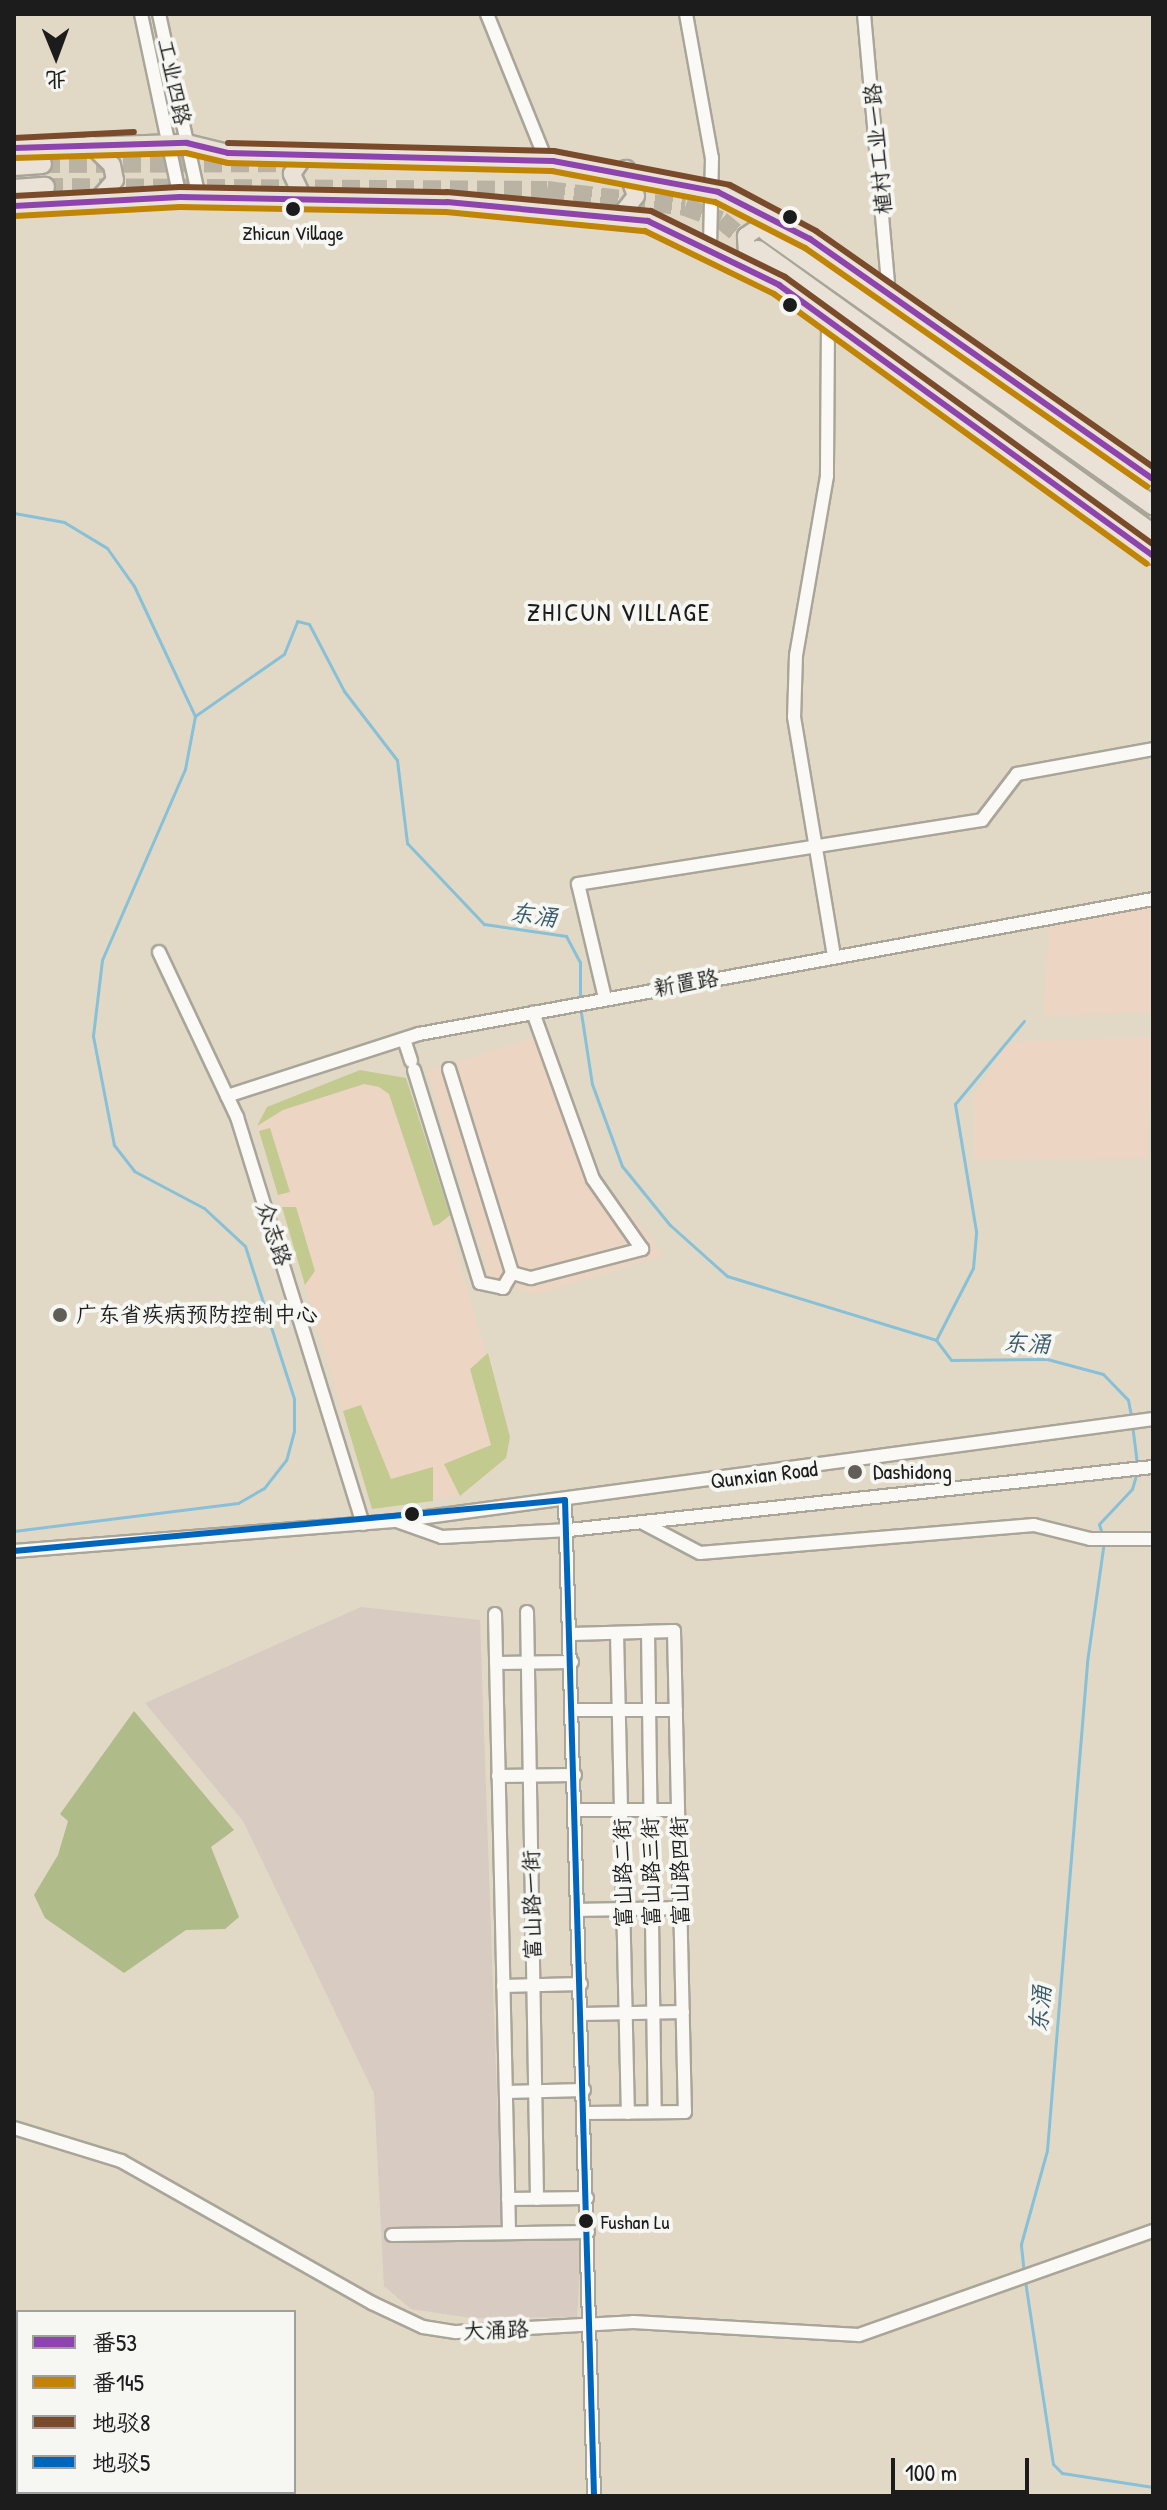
<!DOCTYPE html>
<meta charset="utf-8">
<style>
body{margin:0}
#map{position:relative;width:1167px;height:2510px;overflow:hidden;background:#e1d9c6;font-family:"Patrick Hand","LXGW WenKai TC",sans-serif}
div>[style]{position:absolute}
[style*='--x']{left:calc(var(--x)*1px);top:calc(var(--y)*1px);width:calc(var(--w)*1px);rotate:calc(var(--a)*1deg)}
.built>*{inset:0;background:#edd5c4}
.industrial>*{inset:0;background:#d8cbc1}
.green>*{inset:0;background:#c2ca8f}
.forest>*{inset:0;background:#afbc8a}
.stream>*{height:3px;margin:-1.5px;padding:0 1.5px;transform-origin:1.5px;border-radius:1.5px;background:#88c0d7}
.highway-tunnel>*{height:18px;margin-top:-9px;transform-origin:0;background:repeating-linear-gradient(90deg,#bab3a4 0 18px,transparent 0 27px)}
.roads{filter:drop-shadow(2px 0 #a9a599) drop-shadow(-2px 0 #a9a599) drop-shadow(0 2px #a9a599) drop-shadow(0 -2px #a9a599)}
.minor>*{height:12px;margin:-6px;padding:0 6px;transform-origin:6px;border-radius:6px;background:#faf9f6}
.major>*{height:16px;margin:-8px;padding:0 8px;transform-origin:8px;border-radius:8px;background:#eae2d6}
.highway>*{height:18px;margin:-9px;padding:0 9px;transform-origin:9px;border-radius:9px;background:#eae2d6}
.bus-1>*{height:6px;margin:-3px;padding:0 3px;transform-origin:3px;border-radius:3px;background:#8e44ad}
.bus-2>*{height:6px;margin:-3px;padding:0 3px;transform-origin:3px;border-radius:3px;background:#c08407}
.bus-3>*{height:6px;margin:-3px;padding:0 3px;transform-origin:3px;border-radius:3px;background:#7a4b2a}
.bus-4>*{height:6px;margin:-3px;padding:0 3px;transform-origin:3px;border-radius:3px;background:#0065bd}
.dots>*{width:22px;height:22px;translate:-50% -50%;box-sizing:border-box;border:4px solid #f6f6f2;border-radius:50%}
span{translate:-50% -50%;white-space:nowrap;text-align:center;line-height:1.15;-webkit-text-stroke:8px #f6f6f2;paint-order:stroke}
.bus-label{font-size:20px;color:#1c1c1c}
.left{translate:0 -50%;text-align:left}
.street-label{font-size:22px;color:#1c1c1c}
.poi-label{font-size:22px;color:#1c1c1c}
.water-label{font-size:24px;color:#385a6a;font-style:italic}
.quarter-label{font-size:26px;color:#1c1c1c;letter-spacing:2px}
.frame{position:absolute;inset:0;border:16px solid #1c1c1c;pointer-events:none}
.legend{position:absolute;left:16px;top:2310px;width:280px;height:184px;box-sizing:border-box;background:#f6f6f2;border:2px solid #9f9f9c;margin:0;padding:10px 14px;list-style:none;font-size:24px;color:#1c1c1c}
.legend li{display:flex;align-items:center;gap:16px;height:40px}
.legend b{width:40px;border:2px solid #9f9f9c}
.north{position:absolute;left:16px;top:16px;width:80px;height:80px;-webkit-text-stroke:6px #f6f6f2;paint-order:stroke;rotate:179deg;font-size:22px;font-weight:700;line-height:32px;text-align:center;color:#1c1c1c}
.north::after{content:'';display:block;margin:auto;width:28px;height:36px;background:#1c1c1c;clip-path:polygon(50% 0,100% 100%,50% 72%,0 100%)}
.scale{position:absolute;left:891px;top:2458px;width:138px;height:36px;box-sizing:border-box;border:4px solid #1c1c1c;border-top:0;padding-left:10px;font-size:24px;line-height:28px;white-space:nowrap;color:#1c1c1c;-webkit-text-stroke:6px #f6f6f2;paint-order:stroke}
</style>
<div id="map">
<div class="built">
<i style="clip-path:polygon(1153px 907px,1153px 1012px,1044px 1016px,1049px 925px)"></i>
<i style="clip-path:polygon(544px 1035px,603px 1180px,664px 1255px,534px 1295px,489px 1275px,427px 1071px)"></i>
<i style="clip-path:polygon(1153px 1037px,1147px 1158px,975px 1160px,973px 1098px,1008px 1042px)"></i>
<i style="clip-path:polygon(360px 1070px,406px 1078px,510px 1437px,506px 1458px,464px 1494px,372px 1509px,257px 1125px,267px 1107px)"></i>
</div>
<div class="industrial">
<i style="clip-path:polygon(361px 1607px,480px 1620px,502px 2240px,582px 2239px,577px 2317px,471px 2318px,411px 2309px,384px 2286px,374px 2093px,243px 1821px,145px 1703px)"></i>
</div>
<div class="green">
<i style="clip-path:polygon(360px 1070px,406px 1078px,450px 1215px,439px 1224px,433px 1226px,389px 1094px,379px 1087px,364px 1084px,283px 1110px,257px 1126px,267px 1107px)"></i>
<i style="clip-path:polygon(270px 1128px,290px 1192px,278px 1195px,259px 1131px)"></i>
<i style="clip-path:polygon(282px 1207px,296px 1207px,315px 1271px,305px 1285px)"></i>
<i style="clip-path:polygon(488px 1353px,510px 1437px,506px 1458px,460px 1496px,444px 1464px,491px 1445px,470px 1369px)"></i>
<i style="clip-path:polygon(361px 1405px,391px 1479px,433px 1467px,433px 1501px,372px 1509px,343px 1411px)"></i>
</div>
<div class="forest">
<i style="clip-path:polygon(134px 1711px,234px 1830px,211px 1847px,239px 1917px,225px 1929px,186px 1930px,124px 1973px,45px 1918px,34px 1895px,58px 1855px,68px 1821px,60px 1814px)"></i>
</div>
<div class="stream">
<i style="--x:14;--y:513;--w:51;--a:10.2"></i>
<i style="--x:64;--y:522;--w:50;--a:31.2"></i>
<i style="--x:107;--y:548;--w:47;--a:54.6"></i>
<i style="--x:134;--y:586;--w:144;--a:64.9"></i>
<i style="--x:195;--y:716;--w:54;--a:100.7"></i>
<i style="--x:185;--y:769;--w:208;--a:113.5"></i>
<i style="--x:102;--y:960;--w:77;--a:96.8"></i>
<i style="--x:93;--y:1036;--w:111;--a:79.1"></i>
<i style="--x:114;--y:1145;--w:33;--a:52"></i>
<i style="--x:134;--y:1171;--w:79;--a:27.9"></i>
<i style="--x:204;--y:1208;--w:56;--a:42.8"></i>
<i style="--x:245;--y:1246;--w:161;--a:72.2"></i>
<i style="--x:294;--y:1399;--w:32;--a:90"></i>
<i style="--x:294;--y:1431;--w:30;--a:105"></i>
<i style="--x:286;--y:1460;--w:36;--a:128"></i>
<i style="--x:264;--y:1488;--w:30;--a:150"></i>
<i style="--x:238;--y:1503;--w:226;--a:172.9"></i>
<i style="--x:195;--y:716;--w:108;--a:-34.9"></i>
<i style="--x:284;--y:654;--w:35;--a:-68"></i>
<i style="--x:297;--y:621;--w:12;--a:14"></i>
<i style="--x:309;--y:624;--w:76;--a:62.4"></i>
<i style="--x:344;--y:691;--w:87;--a:52.5"></i>
<i style="--x:397;--y:760;--w:84;--a:83.1"></i>
<i style="--x:407;--y:843;--w:112;--a:46.5"></i>
<i style="--x:484;--y:924;--w:83;--a:8.3"></i>
<i style="--x:566;--y:936;--w:30;--a:62"></i>
<i style="--x:580;--y:962;--w:37;--a:90"></i>
<i style="--x:580;--y:1006;--w:79;--a:81.3"></i>
<i style="--x:592;--y:1084;--w:87;--a:69.9"></i>
<i style="--x:622;--y:1166;--w:76;--a:50.9"></i>
<i style="--x:670;--y:1225;--w:76;--a:41.8"></i>
<i style="--x:727;--y:1276;--w:219;--a:17"></i>
<i style="--x:936;--y:1340;--w:25;--a:53"></i>
<i style="--x:951;--y:1360;--w:96;--a:-0.6"></i>
<i style="--x:1047;--y:1359;--w:58;--a:15"></i>
<i style="--x:1103;--y:1374;--w:36;--a:46"></i>
<i style="--x:1128;--y:1400;--w:16;--a:79"></i>
<i style="--x:936;--y:1340;--w:81;--a:-62.8"></i>
<i style="--x:973;--y:1268;--w:37;--a:-85"></i>
<i style="--x:976;--y:1231;--w:129;--a:-99.4"></i>
<i style="--x:955;--y:1104;--w:108;--a:-50.3"></i>
<i style="--x:1132;--y:1424;--w:40;--a:82.9"></i>
<i style="--x:1102;--y:1534;--w:10;--a:-107"></i>
<i style="--x:1099;--y:1524;--w:48;--a:-46.7"></i>
<i style="--x:1132;--y:1489;--w:19;--a:-74"></i>
<i style="--x:1024;--y:2274;--w:30;--a:-96"></i>
<i style="--x:1021;--y:2244;--w:98;--a:-74.5"></i>
<i style="--x:1047;--y:2150;--w:490;--a:-85.3"></i>
<i style="--x:1087;--y:1662;--w:122;--a:-82"></i>
<i style="--x:1025;--y:2281;--w:185;--a:81.3"></i>
<i style="--x:1053;--y:2464;--w:13;--a:45"></i>
<i style="--x:1062;--y:2473;--w:92;--a:8.7"></i>
</div>
<div class="highway-tunnel">
<i style="--x:42;--y:164;--w:267;--a:-0.2"></i>
<i style="--x:45;--y:187;--w:502;--a:0.34"></i>
<i style="--x:547;--y:190;--w:139;--a:7"></i>
<i style="--x:685;--y:207;--w:38;--a:20"></i>
<i style="--x:721;--y:220;--w:45;--a:39.6"></i>
</div>
<div class="roads">
<div class="minor">
<i style="--x:141;--y:14;--w:187;--a:78"></i>
<i style="--x:159;--y:14;--w:188;--a:77.7"></i>
<i style="--x:487;--y:14;--w:147;--a:68"></i>
<i style="--x:686;--y:14;--w:146;--a:79.8"></i>
<i style="--x:712;--y:158;--w:89;--a:91.3"></i>
<i style="--x:864;--y:14;--w:270;--a:84.9"></i>
<i style="--x:828;--y:323;--w:153;--a:90.4"></i>
<i style="--x:827;--y:476;--w:182;--a:99.8"></i>
<i style="--x:796;--y:655;--w:62;--a:91.8"></i>
<i style="--x:794;--y:717;--w:242;--a:80.5"></i>
<i style="--x:159;--y:952;--w:183;--a:64.7"></i>
<i style="--x:237;--y:1117;--w:426;--a:72.8"></i>
<i style="--x:605;--y:998;--w:117;--a:-103.3"></i>
<i style="--x:578;--y:884;--w:409;--a:-9"></i>
<i style="--x:982;--y:820;--w:58;--a:-52.7"></i>
<i style="--x:1017;--y:774;--w:138;--a:-10.4"></i>
<i style="--x:404;--y:1039;--w:23;--a:72"></i>
<i style="--x:449;--y:1069;--w:214;--a:72.8"></i>
<i style="--x:512;--y:1273;--w:20;--a:15"></i>
<i style="--x:531;--y:1278;--w:115;--a:-14.6"></i>
<i style="--x:642;--y:1249;--w:85;--a:-125"></i>
<i style="--x:593;--y:1179;--w:177;--a:-109.8"></i>
<i style="--x:414;--y:1070;--w:223;--a:72.8"></i>
<i style="--x:480;--y:1283;--w:24;--a:12"></i>
<i style="--x:503;--y:1288;--w:17;--a:-59"></i>
<i style="--x:227;--y:1096;--w:202;--a:-17.9"></i>
<i style="--x:419;--y:1034;--w:746;--a:-10.42"></i>
<i style="--x:565;--y:1500;--w:996;--a:88.33"></i>
<i style="--x:397;--y:1521;--w:48;--a:19.6"></i>
<i style="--x:442;--y:1537;--w:127;--a:-3.2"></i>
<i style="--x:569;--y:1530;--w:587;--a:-6.16"></i>
<i style="--x:643;--y:1523;--w:64;--a:27.8"></i>
<i style="--x:700;--y:1553;--w:335;--a:-4.8"></i>
<i style="--x:1034;--y:1525;--w:58;--a:14"></i>
<i style="--x:1090;--y:1539;--w:63;--a:0"></i>
<i style="--x:14;--y:1551;--w:384;--a:-4.5"></i>
<i style="--x:397;--y:1521;--w:763;--a:-7.68"></i>
<i style="--x:527;--y:1612;--w:587;--a:89.02"></i>
<i style="--x:495;--y:1614;--w:619;--a:88.7"></i>
<i style="--x:648;--y:1632;--w:480;--a:89.2"></i>
<i style="--x:617;--y:1633;--w:480;--a:88.7"></i>
<i style="--x:572;--y:1634;--w:102;--a:-1.7"></i>
<i style="--x:674;--y:1631;--w:481;--a:88.7"></i>
<i style="--x:685;--y:2112;--w:100;--a:179.4"></i>
<i style="--x:496;--y:1663;--w:76;--a:-0.8"></i>
<i style="--x:574;--y:1710;--w:102;--a:0"></i>
<i style="--x:498;--y:1776;--w:77;--a:-0.7"></i>
<i style="--x:576;--y:1810;--w:102;--a:0"></i>
<i style="--x:579;--y:1910;--w:101;--a:-1.1"></i>
<i style="--x:503;--y:1986;--w:78;--a:-1.5"></i>
<i style="--x:582;--y:2014;--w:101;--a:-1.1"></i>
<i style="--x:506;--y:2092;--w:78;--a:-1.5"></i>
<i style="--x:14;--y:2128;--w:112;--a:17.1"></i>
<i style="--x:121;--y:2161;--w:288;--a:29.5"></i>
<i style="--x:372;--y:2303;--w:56;--a:25.2"></i>
<i style="--x:423;--y:2327;--w:33;--a:9"></i>
<i style="--x:456;--y:2332;--w:177;--a:-3.2"></i>
<i style="--x:633;--y:2322;--w:226;--a:3.3"></i>
<i style="--x:859;--y:2335;--w:312;--a:-19.5"></i>
<i style="--x:508;--y:2199;--w:79;--a:-0.7"></i>
<i style="--x:392;--y:2235;--w:196;--a:-0.9"></i>
</div>
<div class="major">
<i style="--x:90;--y:144;--w:30;--a:44"></i>
<i style="--x:112;--y:165;--w:15;--a:79"></i>
<i style="--x:115;--y:180;--w:28;--a:131"></i>
<i style="--x:14;--y:148;--w:173;--a:-1.7"></i>
<i style="--x:187;--y:143;--w:42;--a:13.7"></i>
<i style="--x:228;--y:153;--w:325;--a:1.4"></i>
<i style="--x:553;--y:161;--w:168;--a:10.6"></i>
<i style="--x:718;--y:192;--w:103;--a:27.1"></i>
<i style="--x:810;--y:239;--w:414;--a:35.1"></i>
<i style="--x:304;--y:200;--w:29;--a:-115"></i>
<i style="--x:292;--y:174;--w:25;--a:-56"></i>
<i style="--x:14;--y:206;--w:166;--a:-3.1"></i>
<i style="--x:180;--y:197;--w:267;--a:1.1"></i>
<i style="--x:447;--y:202;--w:202;--a:5.4"></i>
<i style="--x:648;--y:221;--w:146;--a:26"></i>
<i style="--x:779;--y:285;--w:462;--a:35.9"></i>
<i style="--x:621;--y:215;--w:24;--a:-52"></i>
<i style="--x:636;--y:196;--w:29;--a:-110"></i>
<i style="--x:748;--y:267;--w:31;--a:-94"></i>
<i style="--x:746;--y:236;--w:34;--a:-34"></i>
<i style="--x:14;--y:2338;--w:8;--a:60"></i>
<i style="--x:14;--y:2394;--w:10;--a:66"></i>
<i style="--x:52;--y:2492;--w:4;--a:76"></i>
<i style="--x:82;--y:2492;--w:4;--a:76"></i>
</div>
<div class="highway">
<i style="--x:14;--y:166;--w:28;--a:-4"></i>
<i style="--x:14;--y:189;--w:31;--a:-4"></i>
<i style="--x:767;--y:232;--w:473;--a:35.3"></i>
<i style="--x:758;--y:250;--w:486;--a:35.7"></i>
<i style="--x:1137;--y:470;--w:17;--a:17"></i>
<i style="--x:1119;--y:516;--w:37;--a:55"></i>
</div>
</div>
<div class="bus-1">
<i style="--x:14;--y:148;--w:173;--a:-1.7"></i>
<i style="--x:187;--y:143;--w:42;--a:13.7"></i>
<i style="--x:228;--y:153;--w:325;--a:1.4"></i>
<i style="--x:553;--y:161;--w:168;--a:10.6"></i>
<i style="--x:718;--y:192;--w:103;--a:27.1"></i>
<i style="--x:810;--y:239;--w:419;--a:35"></i>
<i style="--x:14;--y:206;--w:166;--a:-3.1"></i>
<i style="--x:180;--y:197;--w:267;--a:1.1"></i>
<i style="--x:447;--y:202;--w:202;--a:5.4"></i>
<i style="--x:648;--y:221;--w:146;--a:26"></i>
<i style="--x:779;--y:285;--w:462;--a:35.9"></i>
</div>
<div class="bus-2">
<i style="--x:14;--y:158;--w:172;--a:-1.7"></i>
<i style="--x:186;--y:153;--w:43;--a:13.4"></i>
<i style="--x:228;--y:163;--w:324;--a:1.4"></i>
<i style="--x:552;--y:171;--w:166;--a:10.8"></i>
<i style="--x:715;--y:202;--w:101;--a:27.1"></i>
<i style="--x:805;--y:248;--w:417;--a:34.9"></i>
<i style="--x:15;--y:216;--w:165;--a:-3.1"></i>
<i style="--x:180;--y:207;--w:266;--a:1.1"></i>
<i style="--x:446;--y:212;--w:200;--a:5.5"></i>
<i style="--x:645;--y:231;--w:144;--a:26"></i>
<i style="--x:774;--y:294;--w:460;--a:35.9"></i>
</div>
<div class="bus-3">
<i style="--x:14;--y:138;--w:120;--a:-2.9"></i>
<i style="--x:228;--y:143;--w:326;--a:1.4"></i>
<i style="--x:554;--y:151;--w:179;--a:10.9"></i>
<i style="--x:730;--y:185;--w:98;--a:28.1"></i>
<i style="--x:816;--y:231;--w:411;--a:35"></i>
<i style="--x:14;--y:196;--w:166;--a:-3.1"></i>
<i style="--x:180;--y:187;--w:267;--a:1.1"></i>
<i style="--x:447;--y:192;--w:205;--a:5.3"></i>
<i style="--x:651;--y:211;--w:149;--a:26.2"></i>
<i style="--x:785;--y:277;--w:455;--a:36"></i>
</div>
<div class="bus-4">
<i style="--x:14;--y:1551;--w:553;--a:-5.29"></i>
<i style="--x:565;--y:1500;--w:996;--a:88.33"></i>
</div>
<div class="dots">
<i style="left:293px;top:209px;background:#1c1c1c"></i>
<i style="left:790px;top:217px;background:#1c1c1c"></i>
<i style="left:790px;top:305px;background:#1c1c1c"></i>
<i style="left:60px;top:1315px;background:#615e58"></i>
<i style="left:855px;top:1472px;background:#615e58"></i>
<i style="left:412px;top:1514px;background:#1c1c1c"></i>
<i style="left:586px;top:2221px;background:#1c1c1c"></i>
</div>
<div class="bus-label">
<span style="left:293px;top:232px">Zhicun Village</span>
<span class="left" style="left:601px;top:2221px">Fushan Lu</span>
</div>
<div class="street-label">
<span style="left:174px;top:82px;rotate:78deg">工业四路</span>
<span style="left:878px;top:149px;rotate:-95deg">植村工业一路</span>
<span style="left:686px;top:983px;rotate:-10deg">新置路</span>
<span style="left:274px;top:1234px;rotate:72deg">众志路</span>
<span style="left:764px;top:1475px;rotate:-7deg">Qunxian Road</span>
<span style="left:680px;top:1871px;rotate:-91deg">富山路四街</span>
<span style="left:651px;top:1872px;rotate:-91deg">富山路三街</span>
<span style="left:623px;top:1873px;rotate:-91deg">富山路二街</span>
<span style="left:532px;top:1905px;rotate:-91deg">富山路一街</span>
<span style="left:496px;top:2330px;rotate:-2deg">大涌路</span>
</div>
<div class="poi-label">
<span class="left" style="left:76px;top:1315px">广东省疾病预防控制中心</span>
<span class="left" style="left:873px;top:1472px">Dashidong</span>
</div>
<div class="water-label">
<span style="left:534px;top:915px;rotate:8deg">东涌</span>
<span style="left:1027px;top:1343px;rotate:3deg">东涌</span>
<span style="left:1040px;top:2009px;rotate:-85deg">东涌</span>
</div>
<div class="quarter-label">
<span style="left:619px;top:612px">ZHICUN VILLAGE</span>
</div>
<div class="frame"></div>
<ul class="legend">
<li><b style="height:10px;background:#8e44ad"></b>番53</li>
<li><b style="height:10px;background:#c08407"></b>番145</li>
<li><b style="height:10px;background:#7a4b2a"></b>地驳8</li>
<li><b style="height:10px;background:#0065bd"></b>地驳5</li>
</ul>
<div class="north">北</div>
<div class="scale">100 m</div>
</div>
